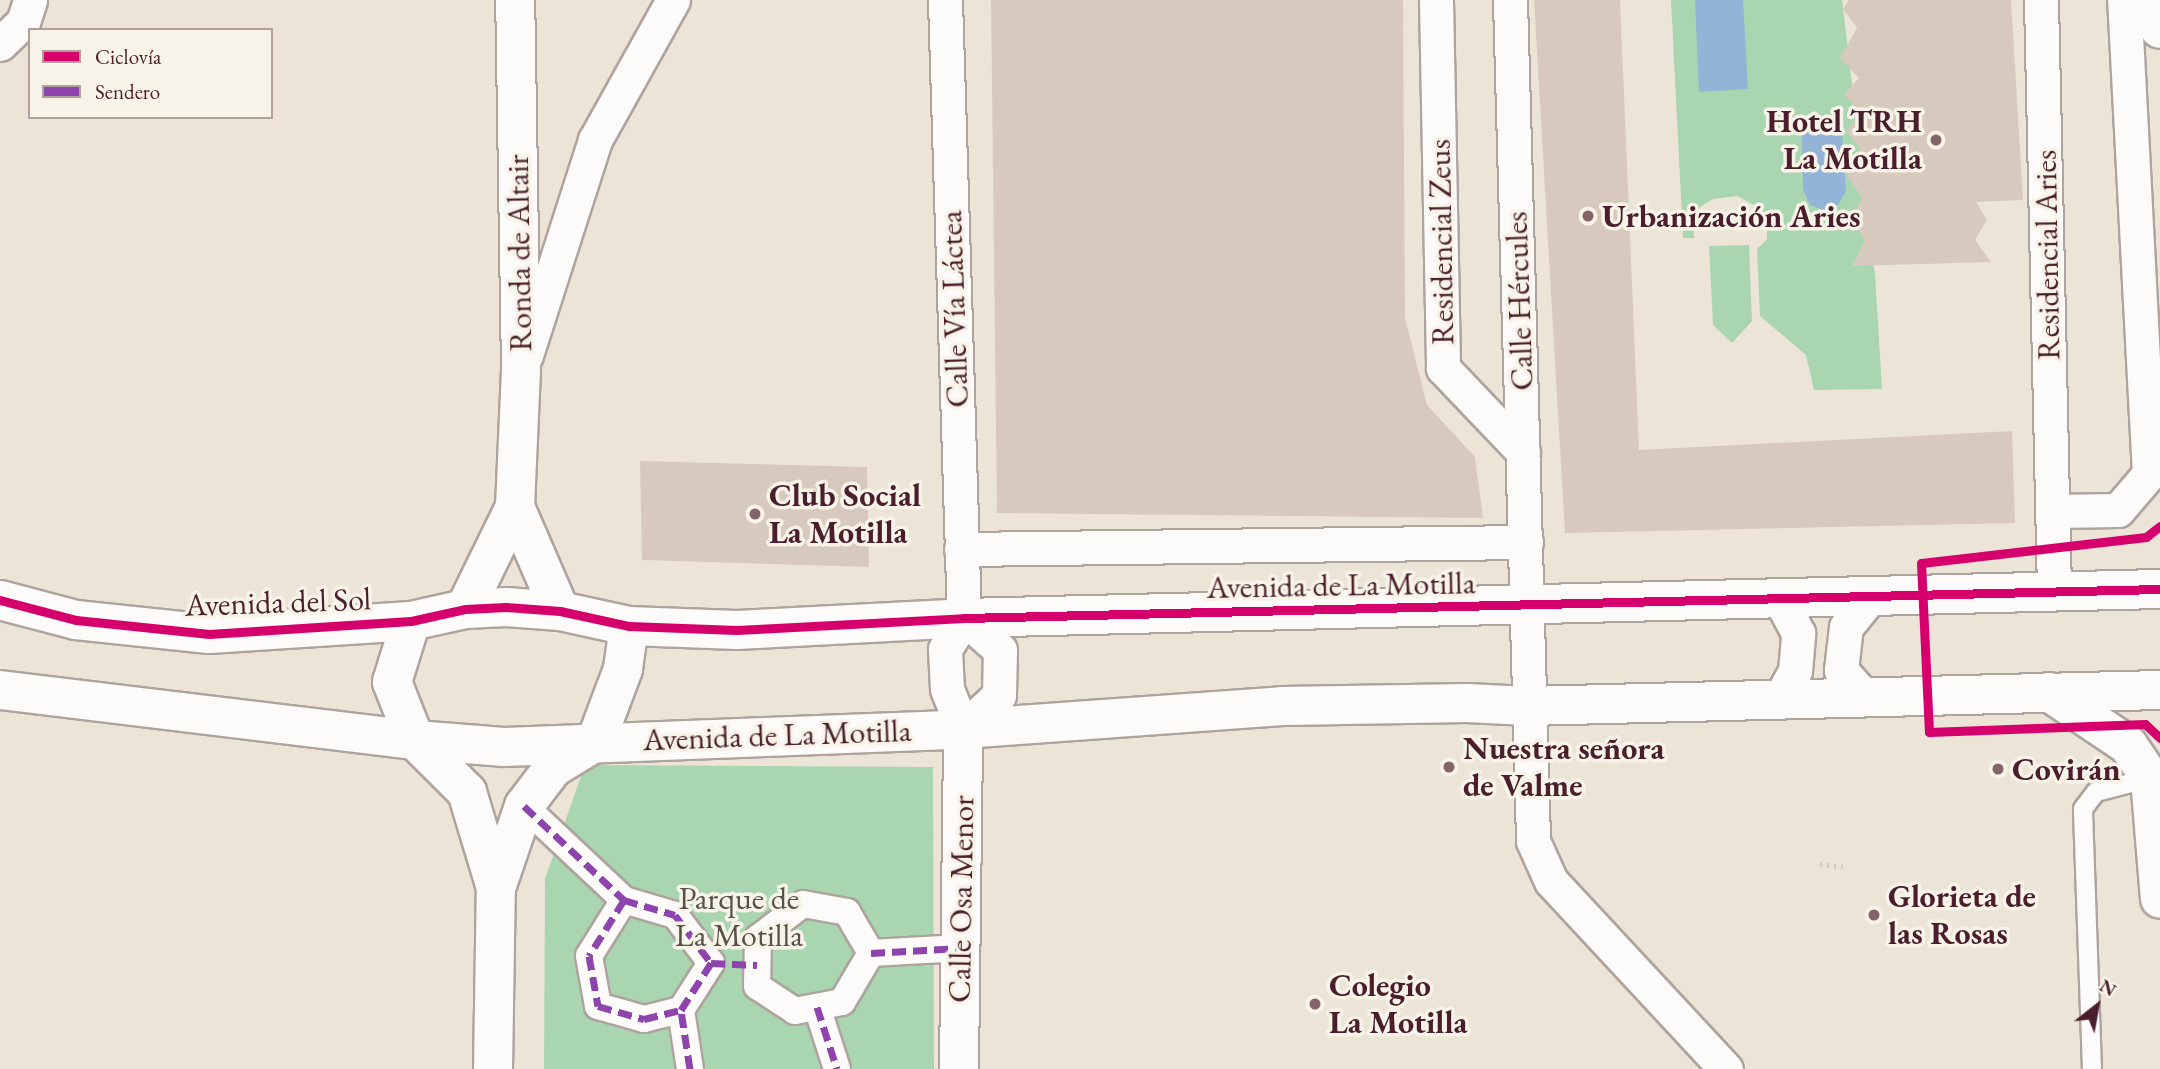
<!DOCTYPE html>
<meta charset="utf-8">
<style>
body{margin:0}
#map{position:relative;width:2160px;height:1069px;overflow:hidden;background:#ede4d8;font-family:"EB Garamond",serif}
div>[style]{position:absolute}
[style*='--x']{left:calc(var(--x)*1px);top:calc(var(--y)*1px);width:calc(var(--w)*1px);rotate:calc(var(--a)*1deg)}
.green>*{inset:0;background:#a9d5b0}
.water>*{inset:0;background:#93b3d7}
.building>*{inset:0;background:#d8c9be}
.path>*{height:4.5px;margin-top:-2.25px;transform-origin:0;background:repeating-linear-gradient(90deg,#cfcac9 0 2px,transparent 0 7px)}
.roads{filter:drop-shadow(2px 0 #aea49e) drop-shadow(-2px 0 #aea49e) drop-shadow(0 2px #aea49e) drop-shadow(0 -2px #aea49e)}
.service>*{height:18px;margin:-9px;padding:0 9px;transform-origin:9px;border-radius:9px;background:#fcfbf9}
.pedestrian>*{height:26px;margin:-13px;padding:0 13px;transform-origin:13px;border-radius:13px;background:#fcfbf9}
.minor>*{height:33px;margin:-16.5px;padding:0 16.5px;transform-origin:16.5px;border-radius:16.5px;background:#fcfbf9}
.tertiary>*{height:38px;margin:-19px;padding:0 19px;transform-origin:19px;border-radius:19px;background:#fcfbf9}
.primary>*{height:38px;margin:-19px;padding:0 19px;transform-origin:19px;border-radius:19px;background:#fcfbf9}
.quiet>*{height:7px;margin-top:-3.5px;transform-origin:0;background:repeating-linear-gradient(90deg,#8e44ad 0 14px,transparent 0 21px)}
.cycleway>*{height:9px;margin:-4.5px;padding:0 4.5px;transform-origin:4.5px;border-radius:4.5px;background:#d6006c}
.dots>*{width:19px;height:19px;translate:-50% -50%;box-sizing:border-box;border:4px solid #f7f3e8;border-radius:50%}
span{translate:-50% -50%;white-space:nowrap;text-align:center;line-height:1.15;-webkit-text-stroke:7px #f7f3e8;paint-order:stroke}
.poi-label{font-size:32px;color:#4a1f2b;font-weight:700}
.right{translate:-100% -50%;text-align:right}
.left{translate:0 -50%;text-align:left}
.street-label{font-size:32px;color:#4a1f2b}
.park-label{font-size:32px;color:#565249}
.legend{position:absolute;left:28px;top:28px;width:245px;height:91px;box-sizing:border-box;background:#f7f3e8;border:2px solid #b29e9c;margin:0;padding:9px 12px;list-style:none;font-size:21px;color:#4a1f2b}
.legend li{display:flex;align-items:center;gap:14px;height:35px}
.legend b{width:35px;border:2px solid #b29e9c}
.north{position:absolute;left:2062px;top:971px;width:70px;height:70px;-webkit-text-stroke:5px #f7f3e8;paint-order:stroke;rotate:31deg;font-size:19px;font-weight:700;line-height:28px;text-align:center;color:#4a1f2b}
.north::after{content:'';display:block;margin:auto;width:24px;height:32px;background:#4a1f2b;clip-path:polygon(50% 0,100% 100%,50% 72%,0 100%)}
</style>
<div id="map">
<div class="green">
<i style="clip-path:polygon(1671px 0,1842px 0,1875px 275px,1882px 389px,1814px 390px,1806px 355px,1760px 316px,1757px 249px,1767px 239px,1767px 226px,1757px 207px,1738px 196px,1713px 199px,1700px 207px,1693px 221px,1694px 238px,1683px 238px)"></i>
<i style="clip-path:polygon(1749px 245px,1752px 321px,1732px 343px,1713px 325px,1709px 246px)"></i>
<i style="clip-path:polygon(585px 765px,933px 767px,934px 1069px,544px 1069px,545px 879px)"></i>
</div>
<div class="water">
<i style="clip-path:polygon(1695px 0,1743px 0,1748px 89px,1699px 92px)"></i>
<i style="clip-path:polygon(1820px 114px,1835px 119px,1842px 132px,1846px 191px,1838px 205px,1826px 211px,1810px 205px,1803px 189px,1802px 135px,1806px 122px)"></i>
</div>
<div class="building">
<i style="clip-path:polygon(991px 0,1403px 0,1405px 318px,1427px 405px,1475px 457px,1483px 518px,997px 513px)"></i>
<i style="clip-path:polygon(1534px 0,1620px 0,1639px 450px,2012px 431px,2015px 523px,1565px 533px)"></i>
<i style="clip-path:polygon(1849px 0,2011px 0,2023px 200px,1976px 202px,1987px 220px,1975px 240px,1991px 262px,1852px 266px,1865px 240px,1851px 219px,1862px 198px,1846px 173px,1860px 148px,1846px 131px,1861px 113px,1844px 94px,1859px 78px,1840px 58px,1857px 28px,1843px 9px)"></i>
<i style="clip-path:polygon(640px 461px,867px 467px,869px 567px,642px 560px)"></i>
</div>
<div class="path">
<i style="--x:1820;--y:864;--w:23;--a:7"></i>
<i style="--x:1888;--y:920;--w:25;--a:83"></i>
</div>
<div class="roads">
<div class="service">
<i style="--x:2092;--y:1069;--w:260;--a:-92"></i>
<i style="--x:2083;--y:809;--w:21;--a:-53"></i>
<i style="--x:2096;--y:792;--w:56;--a:-14.5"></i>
</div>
<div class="pedestrian">
<i style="--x:524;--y:806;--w:137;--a:43.2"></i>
<i style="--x:624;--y:900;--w:53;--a:16.4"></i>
<i style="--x:675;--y:915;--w:60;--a:53.1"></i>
<i style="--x:624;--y:900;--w:66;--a:122"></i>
<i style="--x:589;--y:956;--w:51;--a:79.8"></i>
<i style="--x:598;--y:1006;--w:48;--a:15.8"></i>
<i style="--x:644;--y:1019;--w:38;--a:-14"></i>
<i style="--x:803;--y:904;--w:45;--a:10.3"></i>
<i style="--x:847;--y:912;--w:48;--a:59.7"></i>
<i style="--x:871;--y:953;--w:57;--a:120.6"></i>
<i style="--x:842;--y:1002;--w:48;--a:169.2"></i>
<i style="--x:795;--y:1011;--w:45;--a:-146.7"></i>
<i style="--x:757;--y:986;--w:48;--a:-88.8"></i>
<i style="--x:758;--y:938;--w:56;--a:-37.1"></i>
<i style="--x:871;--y:953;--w:90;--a:-3.2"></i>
<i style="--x:817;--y:1007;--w:65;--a:72.1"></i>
<i style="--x:690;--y:1069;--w:60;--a:-98.7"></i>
<i style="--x:681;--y:1010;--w:56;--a:-57.4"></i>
</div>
<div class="minor">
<i style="--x:945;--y:0;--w:618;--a:88.24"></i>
<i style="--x:1436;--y:0;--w:368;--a:88.9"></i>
<i style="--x:1443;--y:368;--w:116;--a:46.4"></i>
<i style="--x:1510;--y:0;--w:841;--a:88.43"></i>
<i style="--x:1533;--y:841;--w:44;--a:65.8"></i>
<i style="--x:1551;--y:881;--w:257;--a:47.1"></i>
<i style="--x:2041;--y:0;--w:593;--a:88.74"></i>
<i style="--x:0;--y:44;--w:32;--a:-44"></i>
<i style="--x:23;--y:22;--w:23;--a:-72"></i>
<i style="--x:526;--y:355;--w:226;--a:-72.2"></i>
<i style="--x:595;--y:140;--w:160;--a:-60.9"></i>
<i style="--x:2054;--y:511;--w:64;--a:-0.9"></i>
<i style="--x:2118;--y:510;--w:48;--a:-49.3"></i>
<i style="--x:2149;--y:474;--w:475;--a:-93"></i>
<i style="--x:961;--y:549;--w:565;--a:-0.71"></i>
<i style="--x:964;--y:618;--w:48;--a:41.6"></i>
<i style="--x:1000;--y:650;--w:45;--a:91.3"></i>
<i style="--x:999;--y:695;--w:50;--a:136.6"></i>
<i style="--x:963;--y:729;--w:43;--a:-111.8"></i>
<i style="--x:947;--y:689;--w:40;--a:-92.9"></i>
<i style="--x:945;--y:649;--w:36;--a:-58"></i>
<i style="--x:1780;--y:698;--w:31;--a:-61"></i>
<i style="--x:1795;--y:671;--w:38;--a:-85"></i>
<i style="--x:1798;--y:633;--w:38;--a:-118"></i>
<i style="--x:1867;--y:699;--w:39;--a:-132"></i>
<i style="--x:1841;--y:670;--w:43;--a:-83.4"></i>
<i style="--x:1846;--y:627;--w:36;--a:-51"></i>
</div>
<div class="tertiary">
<i style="--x:515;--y:507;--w:113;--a:66.6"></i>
<i style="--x:0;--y:600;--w:79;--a:14.7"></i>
<i style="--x:76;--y:620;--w:134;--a:6"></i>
<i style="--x:209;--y:634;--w:202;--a:-3.7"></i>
<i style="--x:411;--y:621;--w:55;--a:-12.5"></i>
<i style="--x:465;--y:609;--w:41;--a:-2.8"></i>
<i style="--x:506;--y:607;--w:54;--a:4.2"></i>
<i style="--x:560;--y:611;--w:71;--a:12.3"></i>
<i style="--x:629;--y:626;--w:108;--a:2.1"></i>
<i style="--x:737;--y:630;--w:227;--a:-3"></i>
<i style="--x:964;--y:618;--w:1196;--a:-1.39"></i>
<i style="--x:465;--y:609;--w:114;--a:-63.9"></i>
<i style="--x:515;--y:507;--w:137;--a:-87.5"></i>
<i style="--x:521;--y:370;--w:370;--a:-90.9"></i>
<i style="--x:411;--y:621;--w:64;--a:107.3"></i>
<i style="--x:392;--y:682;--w:62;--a:68.4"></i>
<i style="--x:415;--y:740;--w:74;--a:45"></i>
<i style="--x:467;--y:792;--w:100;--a:73.2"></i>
<i style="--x:0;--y:690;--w:418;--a:6.9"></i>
<i style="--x:415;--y:740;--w:89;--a:4.5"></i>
<i style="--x:504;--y:747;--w:459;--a:-2.2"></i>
<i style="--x:963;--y:729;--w:320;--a:-4.1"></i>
<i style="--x:1282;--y:706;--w:185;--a:-0.9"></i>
<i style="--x:1467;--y:703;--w:61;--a:2.8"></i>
<i style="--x:1528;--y:706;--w:632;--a:-1.45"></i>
<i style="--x:2049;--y:692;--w:95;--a:33.9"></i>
<i style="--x:2128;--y:745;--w:40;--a:56"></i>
<i style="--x:2150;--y:778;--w:121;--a:85.3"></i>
<i style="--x:596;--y:741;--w:77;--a:-69.4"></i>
<i style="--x:623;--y:669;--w:43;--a:-82.1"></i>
<i style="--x:493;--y:1069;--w:181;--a:-89.1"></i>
<i style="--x:496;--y:888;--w:87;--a:-71.1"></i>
<i style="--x:524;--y:806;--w:48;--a:-52.7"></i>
<i style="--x:553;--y:768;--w:48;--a:-31.4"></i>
<i style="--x:959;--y:1069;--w:340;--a:-89.3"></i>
</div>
<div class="primary">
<i style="--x:2148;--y:0;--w:31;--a:68"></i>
</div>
</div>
<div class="quiet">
<i style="--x:524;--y:806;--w:137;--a:43.2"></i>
<i style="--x:624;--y:900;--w:53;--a:16.4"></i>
<i style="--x:675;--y:915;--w:60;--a:53.1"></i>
<i style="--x:624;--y:900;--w:66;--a:122"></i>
<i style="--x:589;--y:956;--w:51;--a:79.8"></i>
<i style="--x:598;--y:1006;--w:48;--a:15.8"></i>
<i style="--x:644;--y:1019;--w:38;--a:-14"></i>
<i style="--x:871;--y:953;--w:90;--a:-3.2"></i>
<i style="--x:711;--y:963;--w:46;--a:2.5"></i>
<i style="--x:817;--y:1007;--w:65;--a:72.1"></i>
<i style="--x:690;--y:1069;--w:60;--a:-98.7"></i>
<i style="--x:681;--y:1010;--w:56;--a:-57.4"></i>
</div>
<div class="cycleway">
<i style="--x:2160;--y:526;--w:18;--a:142"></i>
<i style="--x:2146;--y:537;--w:226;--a:173.4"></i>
<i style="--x:1921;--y:563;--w:169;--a:87.3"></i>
<i style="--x:1929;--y:732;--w:216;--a:-2.1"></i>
<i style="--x:2145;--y:724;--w:21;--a:43"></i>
<i style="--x:0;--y:600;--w:79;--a:14.7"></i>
<i style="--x:76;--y:620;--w:134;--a:6"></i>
<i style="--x:209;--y:634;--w:202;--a:-3.7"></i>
<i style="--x:411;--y:621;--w:55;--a:-12.5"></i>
<i style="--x:465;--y:609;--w:41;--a:-2.8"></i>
<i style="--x:506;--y:607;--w:54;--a:4.2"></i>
<i style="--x:560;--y:611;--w:71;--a:12.3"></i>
<i style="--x:629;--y:626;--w:108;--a:2.1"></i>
<i style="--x:737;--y:630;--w:227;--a:-3"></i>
<i style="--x:964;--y:618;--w:1196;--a:-1.39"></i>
</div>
<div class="dots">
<i style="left:1936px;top:140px;background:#836468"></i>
<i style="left:1588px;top:216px;background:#836468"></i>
<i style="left:755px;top:514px;background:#836468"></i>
<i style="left:1449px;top:767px;background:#836468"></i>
<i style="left:1998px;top:769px;background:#836468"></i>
<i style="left:1874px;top:915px;background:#836468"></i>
<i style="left:1315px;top:1004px;background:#836468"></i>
</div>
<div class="poi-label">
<span class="right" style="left:1922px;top:140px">Hotel TRH<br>La Motilla</span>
<span class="left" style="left:1602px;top:216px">Urbanización Aries</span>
<span class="left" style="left:769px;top:514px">Club Social<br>La Motilla</span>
<span class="left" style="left:1463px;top:767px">Nuestra señora<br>de Valme</span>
<span class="left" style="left:2012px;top:769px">Covirán</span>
<span class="left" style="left:1888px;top:915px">Glorieta de<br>las Rosas</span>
<span class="left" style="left:1329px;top:1004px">Colegio<br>La Motilla</span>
</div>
<div class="street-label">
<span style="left:1441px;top:242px;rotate:-91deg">Residencial Zeus</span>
<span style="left:519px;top:253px;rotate:-91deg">Ronda de Altair</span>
<span style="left:2047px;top:255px;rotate:-91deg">Residencial Aries</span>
<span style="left:1519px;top:301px;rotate:-92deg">Calle Hércules</span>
<span style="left:954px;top:309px;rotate:-92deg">Calle Vía Láctea</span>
<span style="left:1341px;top:585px;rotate:-1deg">Avenida de La Motilla</span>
<span style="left:278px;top:602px;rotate:-2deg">Avenida del Sol</span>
<span style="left:777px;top:735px;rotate:-2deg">Avenida de La Motilla</span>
<span style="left:961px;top:899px;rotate:-89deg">Calle Osa Menor</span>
</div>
<div class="park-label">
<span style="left:739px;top:917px">Parque de<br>La Motilla</span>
</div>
<ul class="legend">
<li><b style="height:9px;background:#d6006c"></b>Ciclovía</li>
<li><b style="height:9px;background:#8e44ad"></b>Sendero</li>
</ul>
<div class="north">N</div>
</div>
